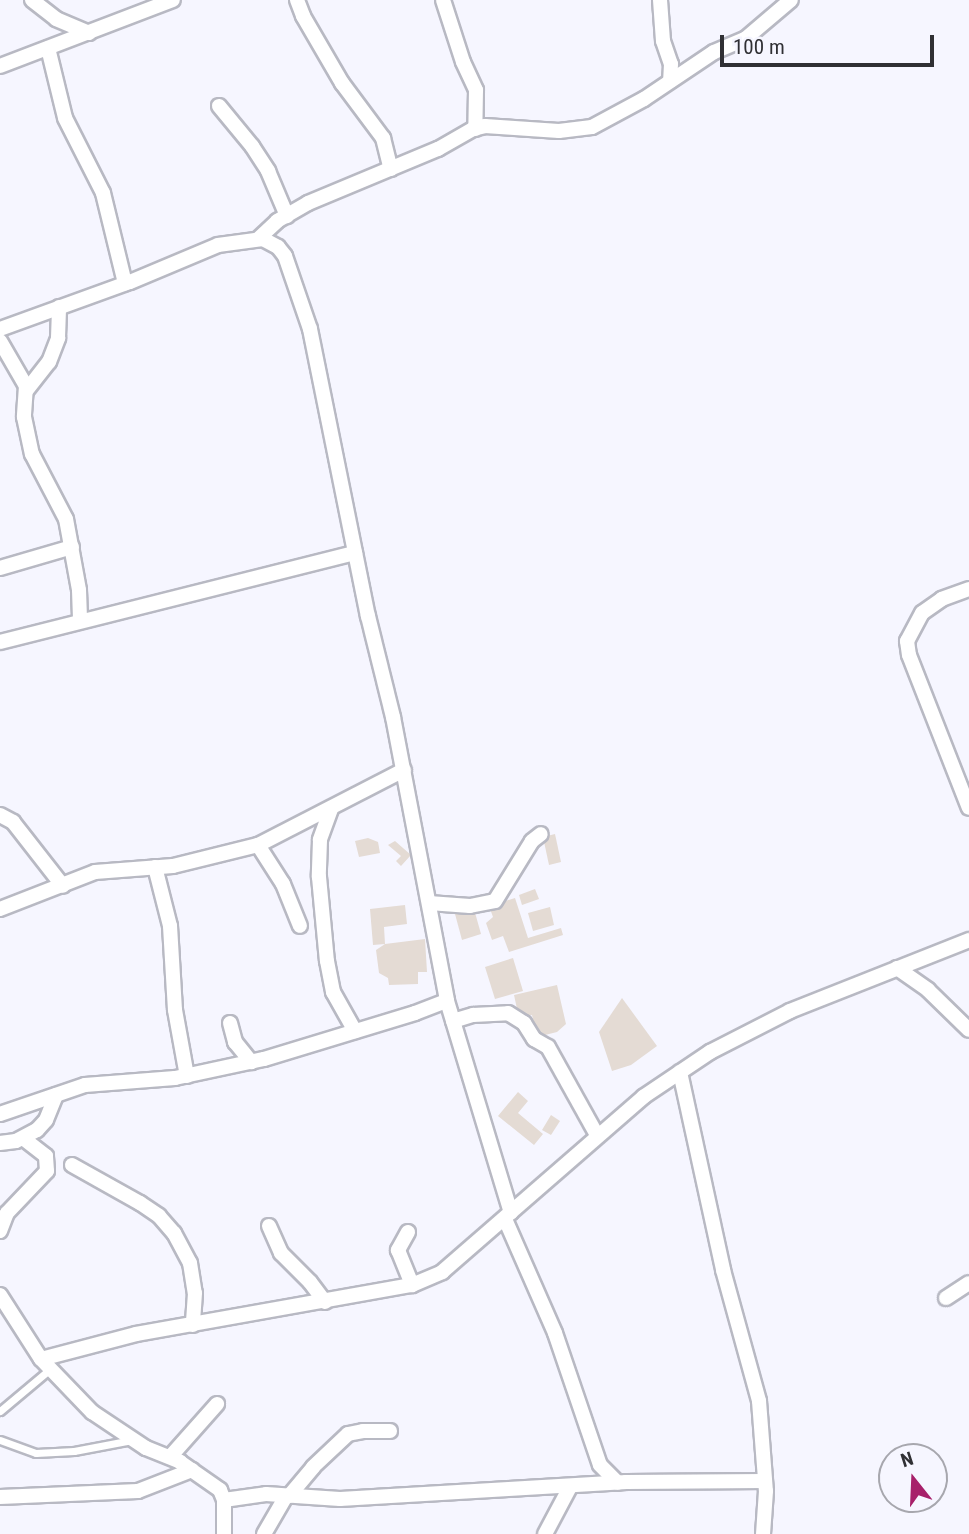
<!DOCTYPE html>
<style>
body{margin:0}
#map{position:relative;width:969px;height:1534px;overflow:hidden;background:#f6f6ff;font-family:"Roboto Condensed",sans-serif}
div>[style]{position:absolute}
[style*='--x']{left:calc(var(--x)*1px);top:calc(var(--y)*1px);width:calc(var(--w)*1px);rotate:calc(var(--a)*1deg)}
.building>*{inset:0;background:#e4dbd4}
.roads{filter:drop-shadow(2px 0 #b8b9c3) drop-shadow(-2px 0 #b8b9c3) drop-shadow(0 2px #b8b9c3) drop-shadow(0 -2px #b8b9c3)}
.lane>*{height:7px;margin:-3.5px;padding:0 3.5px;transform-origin:3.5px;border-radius:3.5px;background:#fff}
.street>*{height:14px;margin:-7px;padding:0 7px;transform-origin:7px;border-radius:7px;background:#fff}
span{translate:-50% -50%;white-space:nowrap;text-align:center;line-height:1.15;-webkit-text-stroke:5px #f6f6ff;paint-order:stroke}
.north{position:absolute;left:878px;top:1443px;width:70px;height:70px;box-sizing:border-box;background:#f6f6ff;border:2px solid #a7a7ae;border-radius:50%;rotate:342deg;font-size:19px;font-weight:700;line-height:28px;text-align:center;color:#303034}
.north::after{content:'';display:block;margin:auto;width:24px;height:32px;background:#a7206a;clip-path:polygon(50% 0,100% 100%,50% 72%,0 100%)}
.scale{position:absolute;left:720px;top:35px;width:214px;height:32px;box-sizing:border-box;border:4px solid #303034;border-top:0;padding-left:9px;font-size:21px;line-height:24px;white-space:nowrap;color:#303034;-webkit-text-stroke:5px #f6f6ff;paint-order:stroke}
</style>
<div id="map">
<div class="building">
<i style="clip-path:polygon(555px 834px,561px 862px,549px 865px,543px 837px)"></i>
<i style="clip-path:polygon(368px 838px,378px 842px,380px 853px,359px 857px,355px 841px)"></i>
<i style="clip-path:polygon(395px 841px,411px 855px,401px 866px,396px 861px,401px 856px,388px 845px)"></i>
<i style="clip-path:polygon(535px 889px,539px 899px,522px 905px,519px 895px)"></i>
<i style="clip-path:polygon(515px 898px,528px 938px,561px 928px,563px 935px,509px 952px,503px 936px,492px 940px,486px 923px,493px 917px,489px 906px)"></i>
<i style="clip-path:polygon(405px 905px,407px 924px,384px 927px,385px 944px,425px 939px,427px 972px,418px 972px,418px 984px,389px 985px,388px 978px,379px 973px,376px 950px,385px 944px,373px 945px,370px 909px)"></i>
<i style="clip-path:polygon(550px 907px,554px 925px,533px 931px,528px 913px)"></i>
<i style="clip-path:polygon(474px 909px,481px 934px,462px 940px,455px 914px)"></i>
<i style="clip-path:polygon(513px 958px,523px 991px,495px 999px,485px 967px)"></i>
<i style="clip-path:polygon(557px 985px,566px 1024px,557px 1032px,537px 1037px,532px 1015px,519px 1018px,514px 995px)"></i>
<i style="clip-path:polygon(622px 998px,657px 1046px,631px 1065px,612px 1071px,599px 1032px)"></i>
<i style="clip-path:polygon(518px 1092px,528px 1101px,518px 1113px,543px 1134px,534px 1145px,498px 1116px)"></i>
<i style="clip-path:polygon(551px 1115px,560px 1121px,551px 1135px,542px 1130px)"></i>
</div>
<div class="roads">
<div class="lane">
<i style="--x:0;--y:1411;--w:65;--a:-40"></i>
<i style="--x:0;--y:1440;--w:38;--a:20"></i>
<i style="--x:36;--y:1453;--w:38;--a:-3"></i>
<i style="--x:74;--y:1451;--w:59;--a:-10.7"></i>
</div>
<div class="street">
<i style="--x:32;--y:0;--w:31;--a:38"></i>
<i style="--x:56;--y:19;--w:36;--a:23"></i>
<i style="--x:297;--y:0;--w:17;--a:69"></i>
<i style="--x:303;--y:16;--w:78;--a:59.8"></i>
<i style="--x:342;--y:83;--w:69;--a:53.3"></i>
<i style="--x:383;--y:138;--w:32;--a:76"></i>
<i style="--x:443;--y:0;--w:65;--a:72.1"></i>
<i style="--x:463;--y:62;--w:31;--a:65"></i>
<i style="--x:476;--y:90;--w:39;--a:91"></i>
<i style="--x:660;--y:0;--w:41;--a:85.8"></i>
<i style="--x:663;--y:41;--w:24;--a:71"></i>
<i style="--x:671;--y:64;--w:17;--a:93"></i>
<i style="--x:48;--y:48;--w:72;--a:76.3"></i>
<i style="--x:65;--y:118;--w:84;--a:63.1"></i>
<i style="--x:103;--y:193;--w:93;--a:76.3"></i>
<i style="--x:0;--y:66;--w:185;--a:-20.9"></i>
<i style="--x:219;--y:106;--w:52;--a:50.5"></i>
<i style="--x:252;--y:146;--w:30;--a:57"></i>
<i style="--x:268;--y:171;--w:49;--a:67.1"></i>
<i style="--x:258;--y:239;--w:26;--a:-43"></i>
<i style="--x:277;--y:221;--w:36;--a:-30"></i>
<i style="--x:308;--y:203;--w:141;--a:-22.6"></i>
<i style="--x:438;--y:149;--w:40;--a:-29.7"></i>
<i style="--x:473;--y:129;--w:12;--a:-14"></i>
<i style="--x:485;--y:126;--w:74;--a:3.9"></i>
<i style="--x:559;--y:131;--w:33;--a:-7"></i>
<i style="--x:592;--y:127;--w:59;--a:-28.3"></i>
<i style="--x:644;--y:99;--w:84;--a:-33.9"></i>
<i style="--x:714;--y:52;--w:34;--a:-23"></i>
<i style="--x:745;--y:39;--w:60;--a:-40.3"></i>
<i style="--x:0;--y:329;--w:138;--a:-19.9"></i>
<i style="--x:130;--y:282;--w:95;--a:-22.8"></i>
<i style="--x:218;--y:245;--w:45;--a:-7.6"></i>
<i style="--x:263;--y:239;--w:17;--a:28"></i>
<i style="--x:278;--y:247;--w:11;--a:52"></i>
<i style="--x:285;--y:256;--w:77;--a:71.1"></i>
<i style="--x:310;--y:329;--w:293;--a:78.6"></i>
<i style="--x:368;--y:616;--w:104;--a:76.1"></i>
<i style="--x:393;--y:717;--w:289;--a:79.2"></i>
<i style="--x:447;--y:1001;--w:221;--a:73.2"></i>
<i style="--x:0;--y:341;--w:52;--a:60"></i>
<i style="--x:26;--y:386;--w:31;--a:94"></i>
<i style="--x:24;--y:417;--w:38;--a:78"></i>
<i style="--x:32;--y:454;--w:73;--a:62.4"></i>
<i style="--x:66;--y:519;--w:72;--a:79.6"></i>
<i style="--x:79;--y:590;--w:31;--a:88"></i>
<i style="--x:26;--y:391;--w:37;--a:-52"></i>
<i style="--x:49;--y:362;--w:26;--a:-69"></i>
<i style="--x:58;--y:338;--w:31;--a:-88"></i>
<i style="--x:0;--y:568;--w:75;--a:-16.3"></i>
<i style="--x:969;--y:589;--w:29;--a:160"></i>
<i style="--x:942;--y:599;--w:24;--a:145"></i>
<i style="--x:922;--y:613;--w:32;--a:118"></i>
<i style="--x:907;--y:641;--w:14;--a:82"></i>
<i style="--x:909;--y:655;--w:164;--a:68.6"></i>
<i style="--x:0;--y:642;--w:366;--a:-14.1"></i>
<i style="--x:331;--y:809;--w:33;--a:110"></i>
<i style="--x:320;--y:840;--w:37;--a:92"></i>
<i style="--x:319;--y:877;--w:84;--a:84.6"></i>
<i style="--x:327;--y:961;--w:32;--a:79"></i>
<i style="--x:333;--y:992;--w:45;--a:60.6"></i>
<i style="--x:0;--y:815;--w:15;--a:28"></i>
<i style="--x:13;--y:822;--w:81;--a:52"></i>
<i style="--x:258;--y:845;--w:46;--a:57.3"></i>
<i style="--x:283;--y:884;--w:45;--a:68"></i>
<i style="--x:155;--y:867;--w:61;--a:75.7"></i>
<i style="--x:170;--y:926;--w:84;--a:86.6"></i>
<i style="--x:175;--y:1010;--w:67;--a:79.7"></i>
<i style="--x:429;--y:903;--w:41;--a:4.2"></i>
<i style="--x:470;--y:906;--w:25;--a:-11"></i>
<i style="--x:495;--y:901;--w:70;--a:-58.3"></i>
<i style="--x:532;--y:841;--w:11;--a:-38"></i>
<i style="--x:0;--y:909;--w:102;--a:-21.3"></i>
<i style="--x:95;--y:872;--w:78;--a:-4.4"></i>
<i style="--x:173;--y:866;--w:88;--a:-13.9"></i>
<i style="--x:258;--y:845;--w:164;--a:-27.2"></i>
<i style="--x:897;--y:968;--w:38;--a:35"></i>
<i style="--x:928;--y:990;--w:57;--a:44.3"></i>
<i style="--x:453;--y:1021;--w:21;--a:-17"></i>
<i style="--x:473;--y:1015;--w:35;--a:-3"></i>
<i style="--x:508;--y:1013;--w:19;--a:32"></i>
<i style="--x:524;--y:1023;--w:19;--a:58"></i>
<i style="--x:534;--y:1039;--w:16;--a:30"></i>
<i style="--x:548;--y:1047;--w:101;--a:60.9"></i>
<i style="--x:230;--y:1023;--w:20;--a:75"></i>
<i style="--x:235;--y:1042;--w:26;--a:51"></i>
<i style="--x:680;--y:1072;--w:203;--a:77.7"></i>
<i style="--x:723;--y:1270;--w:136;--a:74.6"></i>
<i style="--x:759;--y:1401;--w:90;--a:85.6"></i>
<i style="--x:766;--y:1491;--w:43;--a:94"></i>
<i style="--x:0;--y:1114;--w:90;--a:-18.8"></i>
<i style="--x:85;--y:1085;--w:90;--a:-4.4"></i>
<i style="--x:175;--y:1078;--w:91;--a:-12.1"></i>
<i style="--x:264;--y:1059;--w:158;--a:-16.9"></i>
<i style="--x:415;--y:1013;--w:34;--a:-21"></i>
<i style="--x:0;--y:1143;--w:16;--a:-7"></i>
<i style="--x:16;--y:1141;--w:24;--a:-28"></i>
<i style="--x:37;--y:1130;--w:13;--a:-48"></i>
<i style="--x:46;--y:1120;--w:27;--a:-68"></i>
<i style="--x:72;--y:1165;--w:78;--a:29.2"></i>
<i style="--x:140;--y:1203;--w:23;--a:34"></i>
<i style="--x:159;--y:1216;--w:23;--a:49"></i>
<i style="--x:174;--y:1233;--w:34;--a:62"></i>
<i style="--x:190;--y:1263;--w:30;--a:81"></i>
<i style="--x:195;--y:1293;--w:32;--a:94"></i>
<i style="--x:505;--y:1219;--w:124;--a:66.3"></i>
<i style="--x:555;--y:1333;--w:139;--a:71.2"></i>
<i style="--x:600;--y:1465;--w:25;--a:45"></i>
<i style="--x:269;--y:1226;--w:30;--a:66"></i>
<i style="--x:281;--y:1253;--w:41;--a:45"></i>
<i style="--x:310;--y:1282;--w:25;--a:53"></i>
<i style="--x:0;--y:1231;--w:19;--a:-69"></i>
<i style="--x:7;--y:1213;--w:58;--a:-46.4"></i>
<i style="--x:47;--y:1171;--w:15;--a:-94"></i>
<i style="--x:46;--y:1156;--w:29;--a:-142"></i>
<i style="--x:408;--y:1232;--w:21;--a:119"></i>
<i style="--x:398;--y:1250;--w:38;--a:68"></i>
<i style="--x:0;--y:1295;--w:76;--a:57.4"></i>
<i style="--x:41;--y:1359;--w:74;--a:46.1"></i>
<i style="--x:92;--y:1412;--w:65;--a:33.7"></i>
<i style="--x:146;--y:1448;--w:37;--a:22"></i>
<i style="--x:180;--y:1462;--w:49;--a:35"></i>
<i style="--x:220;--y:1490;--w:11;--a:68"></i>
<i style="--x:224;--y:1500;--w:34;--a:90"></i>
<i style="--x:946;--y:1298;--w:27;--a:-33"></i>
<i style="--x:41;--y:1359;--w:98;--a:-14.7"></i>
<i style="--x:136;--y:1334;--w:280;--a:-10.1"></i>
<i style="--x:412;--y:1285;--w:33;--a:-23"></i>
<i style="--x:442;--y:1272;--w:267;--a:-41"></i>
<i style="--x:643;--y:1097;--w:81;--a:-33.9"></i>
<i style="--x:710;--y:1052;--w:90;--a:-27.1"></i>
<i style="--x:790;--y:1011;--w:193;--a:-21.6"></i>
<i style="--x:170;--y:1457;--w:71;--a:-48.4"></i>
<i style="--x:289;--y:1496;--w:38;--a:-50"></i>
<i style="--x:313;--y:1467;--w:48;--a:-43.3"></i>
<i style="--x:348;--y:1434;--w:15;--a:-11"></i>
<i style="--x:363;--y:1431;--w:27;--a:0"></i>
<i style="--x:0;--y:1497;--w:138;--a:-2.5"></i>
<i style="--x:138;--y:1491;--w:58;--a:-21.3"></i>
<i style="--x:224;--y:1500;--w:42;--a:-8.1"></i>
<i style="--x:266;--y:1494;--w:74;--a:3.9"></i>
<i style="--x:340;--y:1499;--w:287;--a:-3.4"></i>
<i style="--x:626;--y:1482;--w:139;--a:-0.4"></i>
<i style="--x:264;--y:1534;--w:44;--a:-59.9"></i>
<i style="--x:545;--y:1534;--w:53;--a:-62"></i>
</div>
</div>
<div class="north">N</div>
<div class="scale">100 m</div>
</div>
